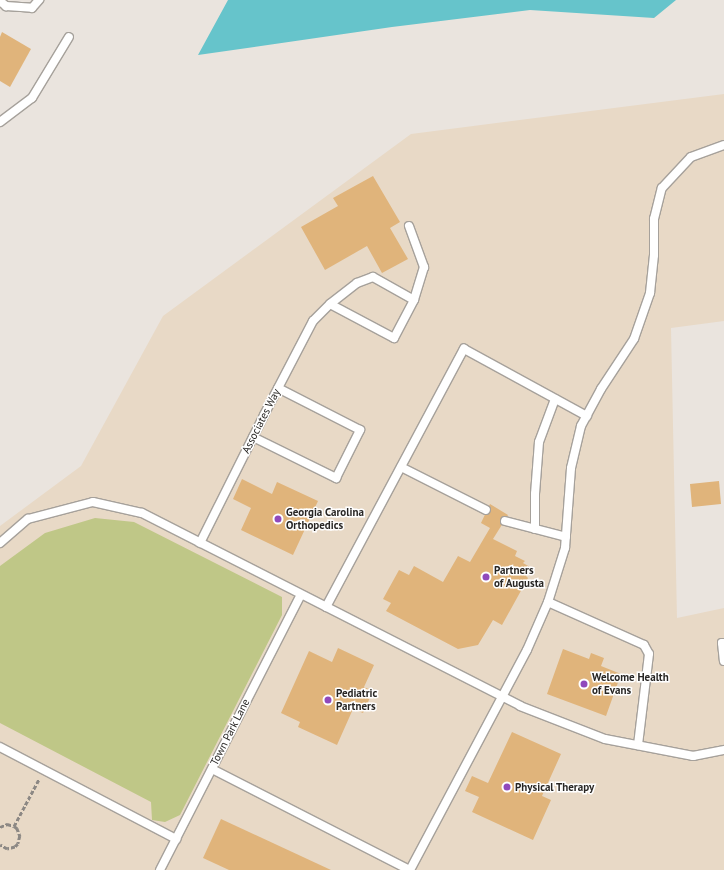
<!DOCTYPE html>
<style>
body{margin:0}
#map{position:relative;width:724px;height:870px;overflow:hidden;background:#eae4de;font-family:"PT Sans",sans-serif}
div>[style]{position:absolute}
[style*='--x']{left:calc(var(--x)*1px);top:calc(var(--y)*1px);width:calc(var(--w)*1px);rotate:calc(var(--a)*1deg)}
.commercial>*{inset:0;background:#e8d9c6}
.green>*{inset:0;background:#bfc787}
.water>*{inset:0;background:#66c4cb}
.building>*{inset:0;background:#e0b47b}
.path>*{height:2.5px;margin-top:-1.25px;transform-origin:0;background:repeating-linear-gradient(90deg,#8c8884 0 4px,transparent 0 6px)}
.roads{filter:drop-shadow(1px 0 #a6a19b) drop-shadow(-1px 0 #a6a19b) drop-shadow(0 1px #a6a19b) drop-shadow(0 -1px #a6a19b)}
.lane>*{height:8px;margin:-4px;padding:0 4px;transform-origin:4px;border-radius:4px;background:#fff}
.dots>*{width:11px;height:11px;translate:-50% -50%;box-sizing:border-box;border:2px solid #fff;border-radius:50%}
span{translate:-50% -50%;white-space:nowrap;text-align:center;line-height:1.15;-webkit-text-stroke:3px #fff;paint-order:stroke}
.street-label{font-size:11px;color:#282624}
.poi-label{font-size:11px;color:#282624;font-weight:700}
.left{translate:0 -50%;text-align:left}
</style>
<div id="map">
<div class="commercial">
<i style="clip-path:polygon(724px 94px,724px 321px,671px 328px,677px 618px,724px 608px,724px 870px,0 870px,0 526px,81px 466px,163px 316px,411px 134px)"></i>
</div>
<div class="green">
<i style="clip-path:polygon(95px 518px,134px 522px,282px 597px,282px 615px,180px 815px,165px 822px,152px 820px,151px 802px,0 723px,0 566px,45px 533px)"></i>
</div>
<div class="water">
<i style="clip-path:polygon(228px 0,676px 0,654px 18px,530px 10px,392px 27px,198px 55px)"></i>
</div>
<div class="building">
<i style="clip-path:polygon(2px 32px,31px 49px,10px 87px,0 81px,0 37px)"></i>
<i style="clip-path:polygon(373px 176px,400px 222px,390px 228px,408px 259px,382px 273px,367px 246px,325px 270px,301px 227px,338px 206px,333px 198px)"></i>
<i style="clip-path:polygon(242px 479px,272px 494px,277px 482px,318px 501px,293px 555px,241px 530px,251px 508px,233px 499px)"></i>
<i style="clip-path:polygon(719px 481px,721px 504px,692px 507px,690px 484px)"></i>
<i style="clip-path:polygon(490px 504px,508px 515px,493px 539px,517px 551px,515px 556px,525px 561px,523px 563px,530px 567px,526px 576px,528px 578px,502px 625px,493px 620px,478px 645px,458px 649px,386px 611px,391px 603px,383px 599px,399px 570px,409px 575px,414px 566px,443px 582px,458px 556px,470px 562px,490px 528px,481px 523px)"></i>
<i style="clip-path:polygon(338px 648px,374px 665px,364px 687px,373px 691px,363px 713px,353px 709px,337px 745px,298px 727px,300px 722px,281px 713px,309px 651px,332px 662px)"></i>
<i style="clip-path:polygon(563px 649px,589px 659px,591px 653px,604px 658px,601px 666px,621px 674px,606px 716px,547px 694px)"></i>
<i style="clip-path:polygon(512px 732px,561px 754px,542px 796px,551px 800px,533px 840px,472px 812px,479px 797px,465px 791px,472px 776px,488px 783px)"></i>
<i style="clip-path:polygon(221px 819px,331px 870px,229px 870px,203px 858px)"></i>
</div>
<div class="path">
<i style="--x:14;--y:826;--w:53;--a:-62"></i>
<i style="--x:0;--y:827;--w:8;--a:-23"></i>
<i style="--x:7;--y:824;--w:7;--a:16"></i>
<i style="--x:14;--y:826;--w:4;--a:34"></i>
<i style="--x:17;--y:828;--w:9;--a:69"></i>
<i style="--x:20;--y:836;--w:8;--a:104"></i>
<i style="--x:18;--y:844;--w:4;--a:135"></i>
<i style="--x:15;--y:847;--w:8;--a:166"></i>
<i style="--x:7;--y:849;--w:8;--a:-150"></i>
</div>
<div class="roads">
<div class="lane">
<i style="--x:0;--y:1;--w:8;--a:40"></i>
<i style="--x:6;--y:6;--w:26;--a:4"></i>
<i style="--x:32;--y:8;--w:11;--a:-49"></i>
<i style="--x:0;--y:122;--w:40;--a:-37"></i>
<i style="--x:32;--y:98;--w:71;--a:-58.8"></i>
<i style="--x:409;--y:226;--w:44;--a:69.9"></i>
<i style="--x:424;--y:267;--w:34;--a:107"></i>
<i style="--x:253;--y:437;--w:93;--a:26.3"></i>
<i style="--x:336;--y:478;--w:54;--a:-63.4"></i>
<i style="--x:360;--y:430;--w:92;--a:-152.9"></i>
<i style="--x:401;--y:467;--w:95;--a:26.8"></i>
<i style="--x:505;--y:521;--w:63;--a:14.7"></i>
<i style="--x:535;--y:529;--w:35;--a:-90"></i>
<i style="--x:535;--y:494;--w:52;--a:-85.6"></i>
<i style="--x:539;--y:442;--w:46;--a:-69.6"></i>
<i style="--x:0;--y:543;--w:37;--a:-41"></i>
<i style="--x:28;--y:519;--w:67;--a:-14.7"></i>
<i style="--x:93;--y:502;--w:50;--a:12.7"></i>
<i style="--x:142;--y:513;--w:424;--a:27"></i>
<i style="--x:520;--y:706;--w:91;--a:21.2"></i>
<i style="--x:605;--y:739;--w:90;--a:10.9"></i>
<i style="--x:693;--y:756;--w:32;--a:-11"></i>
<i style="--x:200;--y:543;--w:143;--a:-63.4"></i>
<i style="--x:264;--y:415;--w:106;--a:-62.5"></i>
<i style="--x:313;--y:321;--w:24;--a:-45"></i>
<i style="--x:330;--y:304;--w:34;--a:-38"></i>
<i style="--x:357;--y:283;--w:17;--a:-21"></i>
<i style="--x:373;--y:277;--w:47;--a:29.3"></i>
<i style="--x:414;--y:300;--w:43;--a:117.8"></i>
<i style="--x:394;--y:338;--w:72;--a:-152"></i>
<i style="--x:548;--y:602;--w:105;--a:24.1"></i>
<i style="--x:644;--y:645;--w:10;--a:61"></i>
<i style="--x:649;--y:654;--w:92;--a:96.9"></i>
<i style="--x:326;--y:607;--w:293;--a:-61.9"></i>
<i style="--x:464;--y:349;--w:140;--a:28.6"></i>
<i style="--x:724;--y:643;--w:2;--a:180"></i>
<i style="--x:722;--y:643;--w:18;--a:84"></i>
<i style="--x:0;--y:747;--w:199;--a:27.6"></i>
<i style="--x:212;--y:769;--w:221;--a:27.1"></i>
<i style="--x:160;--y:870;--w:309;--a:-62.9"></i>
<i style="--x:410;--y:870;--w:249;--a:-62"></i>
<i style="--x:527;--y:650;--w:52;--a:-66.4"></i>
<i style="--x:548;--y:602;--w:57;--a:-72.5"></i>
<i style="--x:565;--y:548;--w:80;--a:-85.7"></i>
<i style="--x:571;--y:468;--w:43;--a:-76.6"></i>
<i style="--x:581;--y:426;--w:42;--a:-61.6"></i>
<i style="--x:601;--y:389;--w:60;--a:-56.6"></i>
<i style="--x:634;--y:339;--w:49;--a:-70.8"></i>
<i style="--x:650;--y:293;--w:38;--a:-84"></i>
<i style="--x:654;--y:255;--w:36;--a:-90"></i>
<i style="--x:654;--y:219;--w:32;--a:-76"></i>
<i style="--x:662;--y:188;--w:42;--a:-46.9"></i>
<i style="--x:691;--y:157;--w:35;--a:-20"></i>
</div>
</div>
<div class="dots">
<i style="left:278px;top:519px;background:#9049bc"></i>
<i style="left:486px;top:577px;background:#9049bc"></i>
<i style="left:584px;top:684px;background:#9049bc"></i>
<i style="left:328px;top:700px;background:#9049bc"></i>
<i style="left:507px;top:787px;background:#9049bc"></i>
</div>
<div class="street-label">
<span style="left:261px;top:421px;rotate:-63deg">Associates Way</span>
<span style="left:230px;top:732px;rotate:-63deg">Town Park Lane</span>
</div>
<div class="poi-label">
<span class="left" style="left:286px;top:519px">Georgia Carolina<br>Orthopedics</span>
<span class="left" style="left:494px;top:577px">Partners<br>of Augusta</span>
<span class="left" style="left:592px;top:684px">Welcome Health<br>of Evans</span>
<span class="left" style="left:336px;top:700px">Pediatric<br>Partners</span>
<span class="left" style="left:515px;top:787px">Physical Therapy</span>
</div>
</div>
